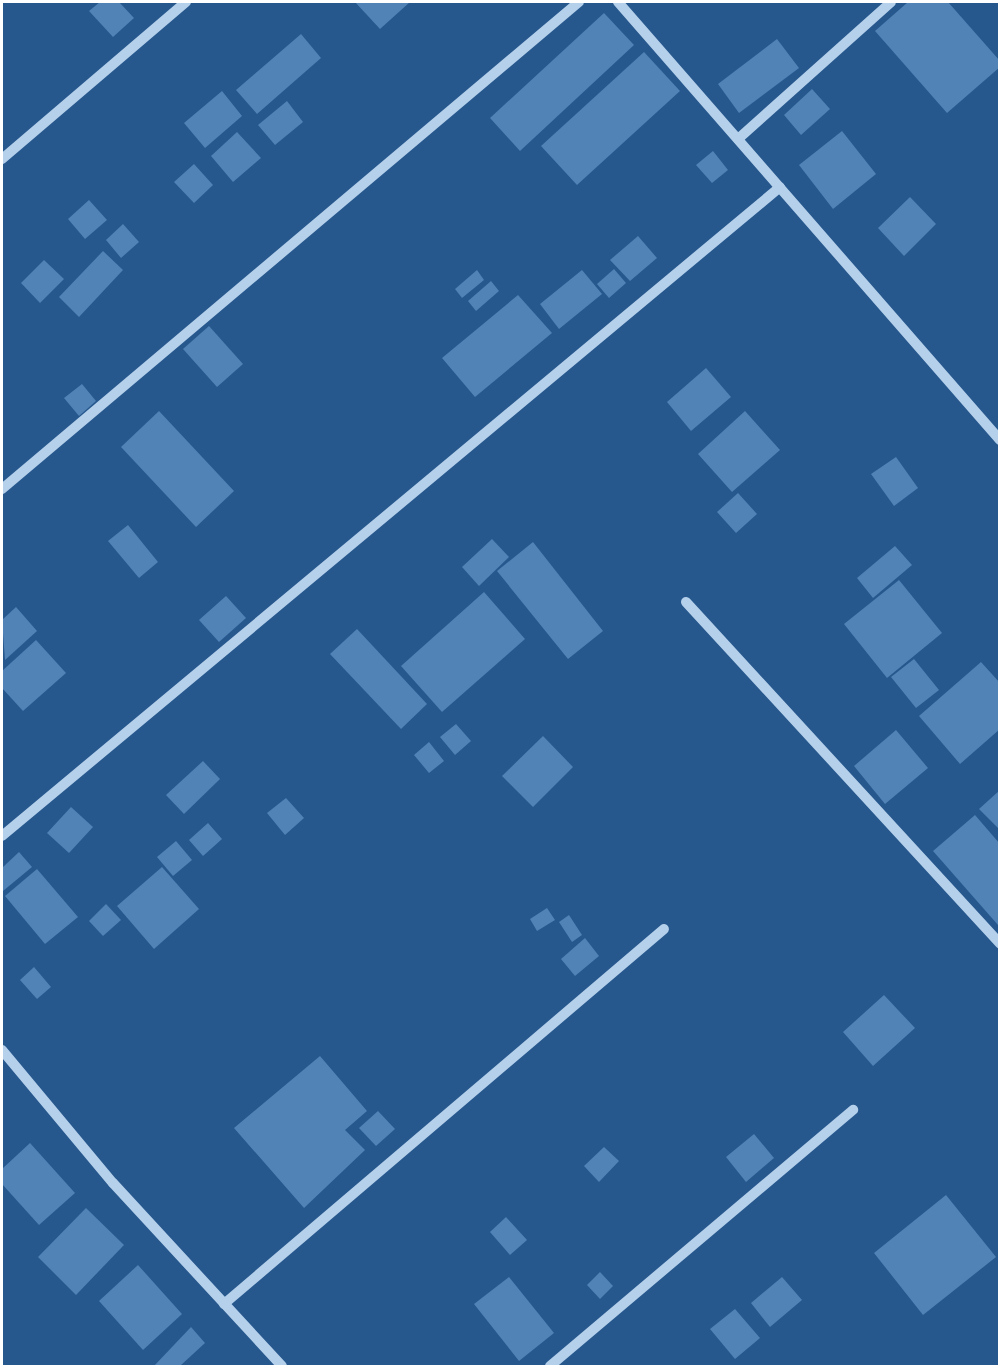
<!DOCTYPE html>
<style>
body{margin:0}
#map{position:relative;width:1001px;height:1368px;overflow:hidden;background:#26578d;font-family:"Exo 2",sans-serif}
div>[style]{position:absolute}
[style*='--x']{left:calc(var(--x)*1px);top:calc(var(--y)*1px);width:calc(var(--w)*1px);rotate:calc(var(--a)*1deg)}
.building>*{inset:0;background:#5283b6}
.minor>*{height:10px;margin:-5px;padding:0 5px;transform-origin:5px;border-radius:5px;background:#b5d0eb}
span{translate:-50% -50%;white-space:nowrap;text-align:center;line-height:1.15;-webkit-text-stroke:5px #26578d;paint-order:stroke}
.frame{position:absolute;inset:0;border:3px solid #fff;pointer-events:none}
</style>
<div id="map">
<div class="building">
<i style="clip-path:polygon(100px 2px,119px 2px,134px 18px,113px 37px,89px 11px)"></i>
<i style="clip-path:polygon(355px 2px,410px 2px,380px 29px)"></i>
<i style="clip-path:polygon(908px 2px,948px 2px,1000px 61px,1000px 67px,947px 113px,875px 31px)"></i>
<i style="clip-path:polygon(604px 13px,634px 45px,520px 151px,490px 118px)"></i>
<i style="clip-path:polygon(301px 34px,321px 58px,257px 114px,236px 90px)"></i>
<i style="clip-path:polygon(777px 39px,799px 68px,739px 113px,718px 84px)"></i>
<i style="clip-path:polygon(644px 52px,680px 91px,577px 185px,541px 146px)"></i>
<i style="clip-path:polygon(812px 89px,830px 109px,801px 135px,784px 115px)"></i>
<i style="clip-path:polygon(222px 91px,242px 116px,205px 148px,184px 123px)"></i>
<i style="clip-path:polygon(287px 101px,303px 122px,275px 145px,258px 125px)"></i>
<i style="clip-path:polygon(842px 131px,876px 174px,833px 209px,799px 165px)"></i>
<i style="clip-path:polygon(237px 132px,261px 158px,233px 182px,211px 156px)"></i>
<i style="clip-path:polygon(713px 151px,728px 170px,712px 183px,696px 165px)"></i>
<i style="clip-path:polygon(194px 164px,213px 185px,194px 203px,174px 182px)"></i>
<i style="clip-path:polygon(910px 197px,936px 224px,904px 256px,878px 228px)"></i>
<i style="clip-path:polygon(89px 200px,107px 220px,85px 239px,68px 219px)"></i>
<i style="clip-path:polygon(123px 224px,139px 242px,121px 258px,106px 240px)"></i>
<i style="clip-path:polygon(638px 236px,657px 258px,630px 281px,610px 260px)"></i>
<i style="clip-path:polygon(103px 251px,123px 270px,79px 317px,59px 297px)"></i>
<i style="clip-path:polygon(44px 260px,64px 279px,40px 303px,21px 283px)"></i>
<i style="clip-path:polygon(614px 269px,626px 283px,609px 298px,597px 284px)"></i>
<i style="clip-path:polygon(477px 270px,484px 280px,462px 298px,455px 289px)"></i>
<i style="clip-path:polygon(582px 270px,602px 294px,559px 329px,540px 304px)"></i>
<i style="clip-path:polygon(491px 281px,499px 291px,476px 311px,468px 301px)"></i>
<i style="clip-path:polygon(518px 295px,552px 333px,475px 397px,442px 358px)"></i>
<i style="clip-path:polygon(209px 326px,243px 364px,217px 387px,183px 349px)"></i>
<i style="clip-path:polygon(706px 368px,731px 397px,691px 431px,667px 402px)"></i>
<i style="clip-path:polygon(82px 384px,96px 401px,79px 416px,64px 398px)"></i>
<i style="clip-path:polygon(159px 411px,234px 491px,196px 527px,121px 447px)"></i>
<i style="clip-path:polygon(745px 411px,780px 450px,732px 492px,698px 454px)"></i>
<i style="clip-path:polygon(896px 457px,918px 488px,894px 506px,871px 474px)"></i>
<i style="clip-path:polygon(738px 493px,757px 514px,736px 533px,717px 512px)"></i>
<i style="clip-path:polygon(128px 525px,158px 562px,139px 578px,108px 541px)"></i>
<i style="clip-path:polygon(492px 539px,509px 557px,479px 586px,462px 567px)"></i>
<i style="clip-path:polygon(533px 542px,603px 631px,568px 659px,497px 571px)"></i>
<i style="clip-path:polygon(895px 546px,912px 565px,873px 598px,857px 578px)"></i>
<i style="clip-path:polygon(899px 580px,942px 633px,887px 678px,844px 624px)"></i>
<i style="clip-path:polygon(484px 592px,525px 639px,442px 712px,401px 666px)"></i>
<i style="clip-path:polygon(226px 596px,246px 618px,219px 642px,199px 620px)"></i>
<i style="clip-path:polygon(16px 607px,37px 631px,5px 660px,2px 620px)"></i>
<i style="clip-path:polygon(357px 629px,427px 704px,401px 729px,330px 654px)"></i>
<i style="clip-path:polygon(36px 640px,66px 673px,23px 711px,2px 688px,2px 671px)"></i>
<i style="clip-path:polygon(914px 659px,939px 690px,916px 708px,891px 677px)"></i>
<i style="clip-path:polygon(981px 662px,1000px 683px,1000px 729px,960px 764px,919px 716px)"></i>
<i style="clip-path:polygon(456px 724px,471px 741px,455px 755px,440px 737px)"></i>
<i style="clip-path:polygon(896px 730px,928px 768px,885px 804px,854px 766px)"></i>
<i style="clip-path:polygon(543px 736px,573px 767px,533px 807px,502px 776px)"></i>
<i style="clip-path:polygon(429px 742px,444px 761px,429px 773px,414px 755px)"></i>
<i style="clip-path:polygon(203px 761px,220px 779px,184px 814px,166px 795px)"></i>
<i style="clip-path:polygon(1000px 790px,1000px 830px,979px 809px)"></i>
<i style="clip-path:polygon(286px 798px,304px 818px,285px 835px,267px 813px)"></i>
<i style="clip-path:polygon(71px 807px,93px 827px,69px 853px,47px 833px)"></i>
<i style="clip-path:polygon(975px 815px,1000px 844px,998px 925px,933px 851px)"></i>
<i style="clip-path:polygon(208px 823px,222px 839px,203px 856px,189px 840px)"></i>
<i style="clip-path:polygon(176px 841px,192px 860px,173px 876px,157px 857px)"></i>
<i style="clip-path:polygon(19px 852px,32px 867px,3px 891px,2px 868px)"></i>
<i style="clip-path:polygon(162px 867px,199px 909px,154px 949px,117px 906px)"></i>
<i style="clip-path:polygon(37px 869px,78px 917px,45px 944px,5px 896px)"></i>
<i style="clip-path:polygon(106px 904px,121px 920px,103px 936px,89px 921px)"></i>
<i style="clip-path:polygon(547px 908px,555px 920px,537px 931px,530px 919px)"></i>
<i style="clip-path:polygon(569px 915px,582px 935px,572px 942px,559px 922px)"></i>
<i style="clip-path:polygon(585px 938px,599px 956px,575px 976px,561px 959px)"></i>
<i style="clip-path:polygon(34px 967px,51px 987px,37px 999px,20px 980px)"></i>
<i style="clip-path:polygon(884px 995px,915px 1028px,873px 1066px,843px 1032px)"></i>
<i style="clip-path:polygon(320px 1056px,367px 1111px,345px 1130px,365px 1150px,304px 1208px,234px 1128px)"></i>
<i style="clip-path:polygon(378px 1111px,395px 1129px,376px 1146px,359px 1128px)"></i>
<i style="clip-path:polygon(754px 1134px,774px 1158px,746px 1182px,726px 1157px)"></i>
<i style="clip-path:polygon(30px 1143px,75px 1193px,39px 1225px,2px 1184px,2px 1169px)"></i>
<i style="clip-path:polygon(604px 1147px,619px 1161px,599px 1182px,584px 1166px)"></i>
<i style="clip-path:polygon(946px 1195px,996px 1257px,923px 1315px,874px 1253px)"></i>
<i style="clip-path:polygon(86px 1208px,124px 1245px,76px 1295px,38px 1257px)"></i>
<i style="clip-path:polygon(506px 1217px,527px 1240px,510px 1255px,490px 1232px)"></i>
<i style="clip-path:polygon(138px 1265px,182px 1314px,143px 1350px,99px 1301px)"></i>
<i style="clip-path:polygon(600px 1272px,613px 1286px,600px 1299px,587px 1285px)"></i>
<i style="clip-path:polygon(509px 1277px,554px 1333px,519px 1361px,474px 1304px)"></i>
<i style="clip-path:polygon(782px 1277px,802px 1300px,770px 1327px,751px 1303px)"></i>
<i style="clip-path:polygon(735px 1309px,760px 1338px,735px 1359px,710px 1329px)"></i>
<i style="clip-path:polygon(191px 1327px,205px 1343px,180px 1366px,154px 1366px)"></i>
</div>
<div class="minor">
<i style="--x:618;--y:2;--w:581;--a:48.91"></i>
<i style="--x:738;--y:139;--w:205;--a:-41.8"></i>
<i style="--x:2;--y:159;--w:242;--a:-40.5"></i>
<i style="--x:2;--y:489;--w:755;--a:-40.17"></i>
<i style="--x:686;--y:602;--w:464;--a:47.4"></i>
<i style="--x:2;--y:836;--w:1013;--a:-39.83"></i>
<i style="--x:2;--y:1050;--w:173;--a:50.2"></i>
<i style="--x:113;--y:1183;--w:249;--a:47.3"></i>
<i style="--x:224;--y:1304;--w:578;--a:-40.44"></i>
<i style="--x:550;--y:1366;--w:397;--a:-40.2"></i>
</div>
<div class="frame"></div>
</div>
